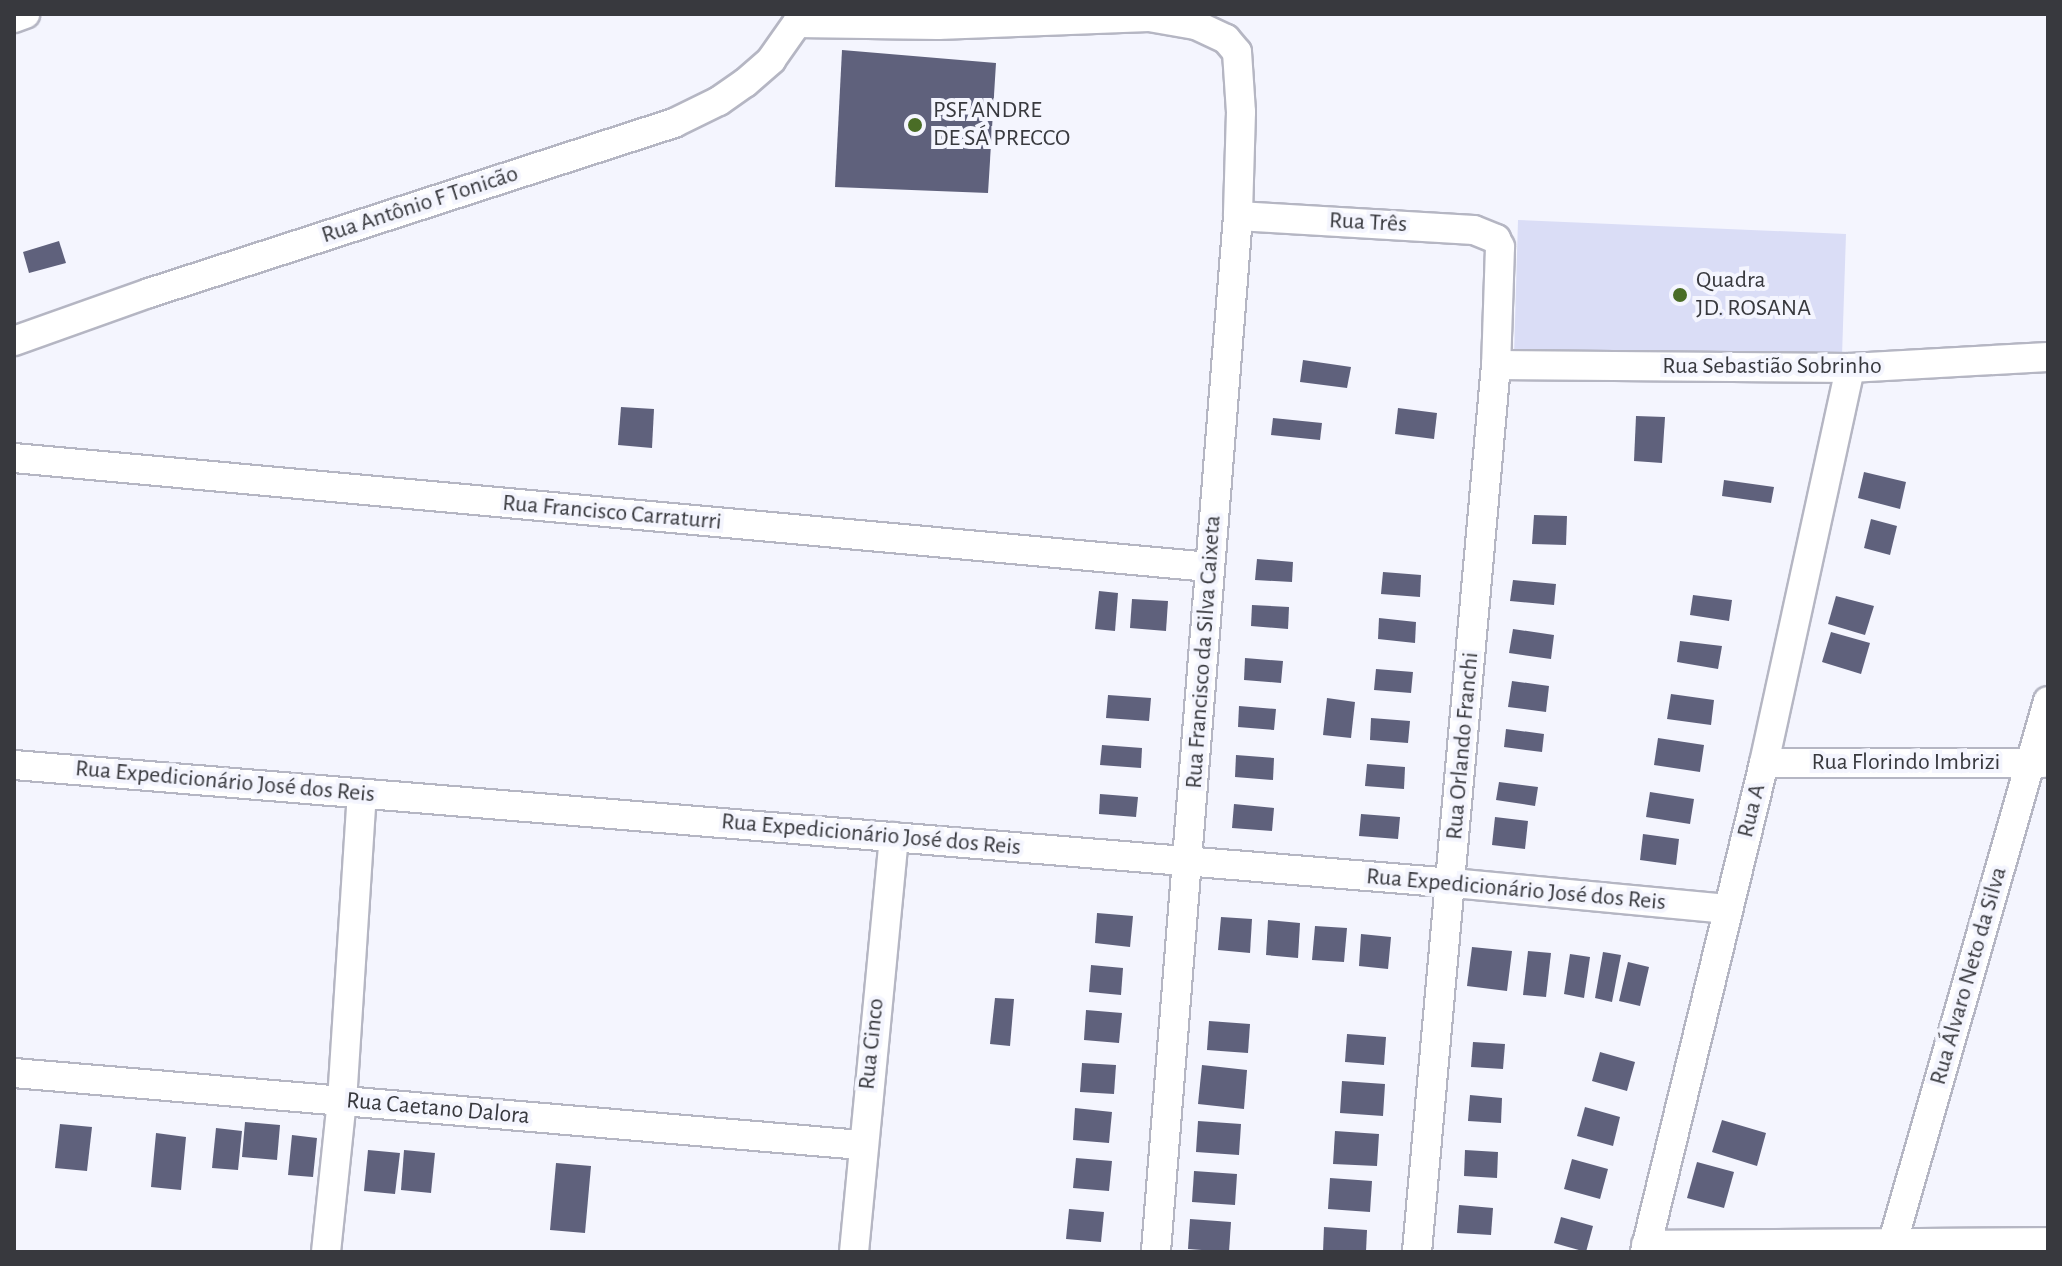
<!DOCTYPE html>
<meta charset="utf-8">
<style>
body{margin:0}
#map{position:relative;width:2062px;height:1266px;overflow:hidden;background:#f4f5fe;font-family:"Alegreya Sans",sans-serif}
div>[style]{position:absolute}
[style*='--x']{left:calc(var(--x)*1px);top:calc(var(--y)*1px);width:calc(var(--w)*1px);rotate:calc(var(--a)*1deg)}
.green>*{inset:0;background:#daddf6}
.building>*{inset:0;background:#5f617c}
.roads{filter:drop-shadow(2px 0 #b5b6c3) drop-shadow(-2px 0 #b5b6c3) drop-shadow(0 2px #b5b6c3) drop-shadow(0 -2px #b5b6c3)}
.minor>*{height:28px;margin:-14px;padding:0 14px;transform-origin:14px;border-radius:14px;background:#fff}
.dots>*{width:22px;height:22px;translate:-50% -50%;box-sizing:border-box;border:4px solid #f4f5fe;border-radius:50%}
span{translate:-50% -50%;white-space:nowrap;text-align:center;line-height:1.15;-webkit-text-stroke:8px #f4f5fe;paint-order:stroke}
.poi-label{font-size:24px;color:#38393e}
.left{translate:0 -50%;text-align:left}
.street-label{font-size:24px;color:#38393e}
.frame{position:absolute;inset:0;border:16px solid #38393e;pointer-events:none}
</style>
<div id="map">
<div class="green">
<i style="clip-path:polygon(1518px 220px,1846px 234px,1842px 356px,1514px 356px)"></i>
</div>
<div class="building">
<i style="clip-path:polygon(842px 50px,996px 63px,988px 193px,835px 187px)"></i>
<i style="clip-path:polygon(59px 241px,66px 263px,29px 273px,23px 252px)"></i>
<i style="clip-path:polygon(1303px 360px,1351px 367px,1347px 388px,1300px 382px)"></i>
<i style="clip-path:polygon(621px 407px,654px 409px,652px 448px,618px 445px)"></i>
<i style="clip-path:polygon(1398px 408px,1437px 413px,1434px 439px,1395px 434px)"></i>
<i style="clip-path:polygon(1636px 416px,1665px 417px,1662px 463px,1634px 461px)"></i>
<i style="clip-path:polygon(1273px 418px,1322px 423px,1320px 440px,1271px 435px)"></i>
<i style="clip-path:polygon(1864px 472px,1906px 482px,1900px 509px,1858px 498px)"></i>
<i style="clip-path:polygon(1724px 480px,1774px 487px,1771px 503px,1722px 496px)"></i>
<i style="clip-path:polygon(1534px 515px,1567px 516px,1566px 545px,1532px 544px)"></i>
<i style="clip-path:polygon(1871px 519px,1897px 526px,1890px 555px,1864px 548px)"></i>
<i style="clip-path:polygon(1257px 559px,1293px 562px,1292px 582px,1255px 580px)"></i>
<i style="clip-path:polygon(1383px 572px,1421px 575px,1420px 597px,1381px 594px)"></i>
<i style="clip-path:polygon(1513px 580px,1556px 584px,1554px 605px,1510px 601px)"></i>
<i style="clip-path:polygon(1099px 591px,1118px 593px,1115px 631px,1095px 629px)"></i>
<i style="clip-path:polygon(1693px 595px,1732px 600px,1729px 621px,1690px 615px)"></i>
<i style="clip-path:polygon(1836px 596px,1874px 606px,1865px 635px,1828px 624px)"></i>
<i style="clip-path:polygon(1132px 599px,1168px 601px,1166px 631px,1130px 628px)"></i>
<i style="clip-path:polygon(1252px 605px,1289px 607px,1288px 629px,1251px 626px)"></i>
<i style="clip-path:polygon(1379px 618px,1416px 622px,1415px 643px,1378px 639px)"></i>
<i style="clip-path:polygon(1513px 629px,1554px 635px,1551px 659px,1509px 653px)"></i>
<i style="clip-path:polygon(1831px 632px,1870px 643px,1861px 674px,1822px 662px)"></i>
<i style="clip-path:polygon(1680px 641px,1722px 646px,1718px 669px,1677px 662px)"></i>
<i style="clip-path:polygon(1245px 658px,1283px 661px,1281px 683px,1244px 680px)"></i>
<i style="clip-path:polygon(1376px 669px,1413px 672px,1411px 693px,1374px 690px)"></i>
<i style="clip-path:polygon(1512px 681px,1549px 686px,1546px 712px,1508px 707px)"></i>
<i style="clip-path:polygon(1671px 694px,1714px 700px,1711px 725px,1667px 719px)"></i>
<i style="clip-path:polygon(1108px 695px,1151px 698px,1149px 721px,1106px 718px)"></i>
<i style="clip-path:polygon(1327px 698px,1355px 702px,1351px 738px,1323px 735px)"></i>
<i style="clip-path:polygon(1239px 706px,1276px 709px,1274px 730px,1238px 727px)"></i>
<i style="clip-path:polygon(1371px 718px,1410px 721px,1408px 743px,1370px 740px)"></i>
<i style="clip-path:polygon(1506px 729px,1544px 734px,1542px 752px,1504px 747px)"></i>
<i style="clip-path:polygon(1658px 738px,1704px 745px,1700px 772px,1654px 765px)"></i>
<i style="clip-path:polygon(1102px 745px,1142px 748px,1141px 768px,1100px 765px)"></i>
<i style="clip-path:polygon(1236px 755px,1274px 758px,1273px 780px,1235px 777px)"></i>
<i style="clip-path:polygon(1367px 764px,1405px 767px,1404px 789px,1365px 786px)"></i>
<i style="clip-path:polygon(1499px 782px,1538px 787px,1535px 806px,1496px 800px)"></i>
<i style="clip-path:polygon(1650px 792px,1694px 799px,1690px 824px,1646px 817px)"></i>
<i style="clip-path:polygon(1100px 794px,1138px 797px,1136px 817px,1099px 814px)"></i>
<i style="clip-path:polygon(1234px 804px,1274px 808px,1272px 831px,1232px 828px)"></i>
<i style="clip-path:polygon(1361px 814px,1400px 817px,1398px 839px,1359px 836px)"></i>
<i style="clip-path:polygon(1495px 817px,1528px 821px,1525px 849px,1492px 845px)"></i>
<i style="clip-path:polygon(1643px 834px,1679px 839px,1676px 865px,1640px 860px)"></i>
<i style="clip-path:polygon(1097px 913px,1133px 916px,1130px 947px,1095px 943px)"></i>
<i style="clip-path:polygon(1221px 917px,1252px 919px,1250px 953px,1218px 950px)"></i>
<i style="clip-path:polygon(1268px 920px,1300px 923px,1298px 958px,1266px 955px)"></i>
<i style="clip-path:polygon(1315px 926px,1347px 928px,1344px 962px,1312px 960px)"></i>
<i style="clip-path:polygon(1361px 934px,1391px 937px,1388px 969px,1359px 966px)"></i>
<i style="clip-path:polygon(1472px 947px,1512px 951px,1507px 991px,1467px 986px)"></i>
<i style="clip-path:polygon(1528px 951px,1551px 953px,1546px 997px,1523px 995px)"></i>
<i style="clip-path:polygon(1603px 952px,1621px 955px,1612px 1002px,1595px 998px)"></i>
<i style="clip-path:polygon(1570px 954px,1590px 957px,1584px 998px,1564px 994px)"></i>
<i style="clip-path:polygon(1628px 962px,1649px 967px,1640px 1006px,1619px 1001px)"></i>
<i style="clip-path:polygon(1091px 965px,1123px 968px,1121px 995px,1089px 992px)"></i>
<i style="clip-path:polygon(995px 998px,1014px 999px,1010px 1046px,990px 1044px)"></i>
<i style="clip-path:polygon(1086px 1010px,1122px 1013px,1119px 1043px,1084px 1040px)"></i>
<i style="clip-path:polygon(1209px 1021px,1250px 1024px,1248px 1053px,1207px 1050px)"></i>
<i style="clip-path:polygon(1347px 1034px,1386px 1037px,1384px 1065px,1345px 1062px)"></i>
<i style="clip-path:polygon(1473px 1042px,1505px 1044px,1503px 1069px,1471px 1067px)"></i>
<i style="clip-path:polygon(1600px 1052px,1635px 1062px,1627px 1091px,1592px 1081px)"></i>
<i style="clip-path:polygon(1082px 1063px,1116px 1065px,1114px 1094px,1080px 1092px)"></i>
<i style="clip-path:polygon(1202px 1065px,1247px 1070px,1244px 1109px,1198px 1104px)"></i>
<i style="clip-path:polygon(1342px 1081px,1385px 1084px,1383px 1116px,1340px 1113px)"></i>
<i style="clip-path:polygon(1470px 1095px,1502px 1098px,1501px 1123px,1468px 1121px)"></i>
<i style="clip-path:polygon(1585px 1107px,1620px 1117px,1613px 1146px,1577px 1136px)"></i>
<i style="clip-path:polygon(1075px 1108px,1112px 1112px,1109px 1143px,1073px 1140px)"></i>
<i style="clip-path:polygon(1722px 1120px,1766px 1133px,1757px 1166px,1712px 1152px)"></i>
<i style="clip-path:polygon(1198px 1121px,1241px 1124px,1239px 1155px,1196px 1152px)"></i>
<i style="clip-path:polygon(245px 1122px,280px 1125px,277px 1160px,242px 1157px)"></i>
<i style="clip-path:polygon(60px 1124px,92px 1127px,87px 1171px,55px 1168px)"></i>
<i style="clip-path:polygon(216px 1128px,242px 1131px,238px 1170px,212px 1168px)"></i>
<i style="clip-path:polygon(1335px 1131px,1379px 1134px,1377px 1166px,1333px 1164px)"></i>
<i style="clip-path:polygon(156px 1133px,186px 1137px,181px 1190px,151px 1187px)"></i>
<i style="clip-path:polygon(292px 1135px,317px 1138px,313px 1177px,288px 1175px)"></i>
<i style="clip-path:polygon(368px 1150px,400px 1153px,395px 1194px,364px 1191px)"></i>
<i style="clip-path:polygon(404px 1150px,435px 1153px,431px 1193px,401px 1190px)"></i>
<i style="clip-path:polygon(1465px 1150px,1498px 1152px,1497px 1178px,1464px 1176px)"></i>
<i style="clip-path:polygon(1076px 1158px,1112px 1161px,1109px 1191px,1073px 1188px)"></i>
<i style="clip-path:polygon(1572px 1159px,1608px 1169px,1600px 1199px,1564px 1189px)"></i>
<i style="clip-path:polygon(1697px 1162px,1734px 1172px,1724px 1208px,1687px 1198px)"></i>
<i style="clip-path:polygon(556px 1163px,591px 1166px,585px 1233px,550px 1230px)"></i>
<i style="clip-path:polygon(1194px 1171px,1237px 1174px,1235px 1205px,1192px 1202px)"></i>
<i style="clip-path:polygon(1330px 1178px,1372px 1181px,1370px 1212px,1328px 1209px)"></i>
<i style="clip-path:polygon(1459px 1205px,1493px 1208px,1491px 1235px,1457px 1233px)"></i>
<i style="clip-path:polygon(1069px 1209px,1104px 1212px,1101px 1242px,1066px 1239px)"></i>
<i style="clip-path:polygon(1561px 1217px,1593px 1226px,1586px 1252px,1554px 1243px)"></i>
<i style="clip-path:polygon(1190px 1219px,1231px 1222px,1229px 1252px,1188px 1249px)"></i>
<i style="clip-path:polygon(1324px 1227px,1367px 1230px,1366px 1252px,1323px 1252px)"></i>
</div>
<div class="roads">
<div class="minor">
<i style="--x:14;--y:18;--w:12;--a:-20"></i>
<i style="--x:797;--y:23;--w:141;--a:0.8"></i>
<i style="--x:938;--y:25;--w:211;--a:-2.2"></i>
<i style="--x:1149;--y:17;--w:48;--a:9.7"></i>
<i style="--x:1196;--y:25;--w:33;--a:25"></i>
<i style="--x:1226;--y:39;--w:17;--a:50"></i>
<i style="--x:1237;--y:52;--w:60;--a:86.2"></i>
<i style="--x:1241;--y:112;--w:104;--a:91.7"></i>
<i style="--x:1238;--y:216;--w:1039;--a:94.53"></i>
<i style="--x:1238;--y:216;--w:236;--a:3.4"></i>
<i style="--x:1474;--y:230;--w:24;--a:22"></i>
<i style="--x:1496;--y:239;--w:9;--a:63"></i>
<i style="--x:1500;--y:247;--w:118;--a:91.9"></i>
<i style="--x:1496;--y:365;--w:891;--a:95.09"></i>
<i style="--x:14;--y:341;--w:143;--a:-19.6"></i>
<i style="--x:149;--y:293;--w:552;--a:-17.94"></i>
<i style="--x:674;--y:123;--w:50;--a:-26.1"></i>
<i style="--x:719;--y:101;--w:32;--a:-35"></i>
<i style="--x:745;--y:83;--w:35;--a:-41"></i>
<i style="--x:771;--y:60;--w:45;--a:-54.9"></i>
<i style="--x:1496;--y:365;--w:354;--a:0.5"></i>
<i style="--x:1850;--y:368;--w:198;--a:-3.2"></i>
<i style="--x:14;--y:458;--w:1201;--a:5.21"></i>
<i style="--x:1764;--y:763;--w:279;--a:0"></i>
<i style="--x:14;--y:765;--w:1443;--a:4.69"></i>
<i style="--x:1452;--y:883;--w:276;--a:5.4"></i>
<i style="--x:14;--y:1073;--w:850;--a:4.86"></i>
<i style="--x:1646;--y:1245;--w:402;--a:-0.4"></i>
<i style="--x:326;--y:1252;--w:152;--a:-84"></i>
<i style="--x:342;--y:1101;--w:308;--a:-86.3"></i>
<i style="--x:854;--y:1252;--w:417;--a:-84.5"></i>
<i style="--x:1645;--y:1252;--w:503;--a:-76.32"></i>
<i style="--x:1764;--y:763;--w:404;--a:-77.7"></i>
<i style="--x:1890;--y:1252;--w:573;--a:-74"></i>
</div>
</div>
<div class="dots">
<i style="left:915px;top:125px;background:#4a6d26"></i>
<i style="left:1680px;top:295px;background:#4a6d26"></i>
</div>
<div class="poi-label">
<span class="left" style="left:933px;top:125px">PSF ANDRE<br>DE SÁ PRECCO</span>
<span class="left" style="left:1696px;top:295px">Quadra<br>JD. ROSANA</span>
</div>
<div class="street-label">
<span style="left:420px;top:205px;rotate:-18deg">Rua Antônio F Tonicão</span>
<span style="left:1368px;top:223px;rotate:3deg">Rua Três</span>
<span style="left:1772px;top:367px">Rua Sebastião Sobrinho</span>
<span style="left:612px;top:513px;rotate:5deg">Rua Francisco Carraturri</span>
<span style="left:1204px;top:652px;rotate:-86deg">Rua Francisco da Silva Caixeta</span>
<span style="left:1463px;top:746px;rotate:-85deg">Rua Orlando Franchi</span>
<span style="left:1906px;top:763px">Rua Florindo Imbrizi</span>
<span style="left:225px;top:782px;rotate:5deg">Rua Expedicionário José dos Reis</span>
<span style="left:1752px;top:811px;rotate:-76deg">Rua A</span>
<span style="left:871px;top:835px;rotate:5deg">Rua Expedicionário José dos Reis</span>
<span style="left:1516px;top:890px;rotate:5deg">Rua Expedicionário José dos Reis</span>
<span style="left:1969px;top:976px;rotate:-74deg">Rua Álvaro Neto da Silva</span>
<span style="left:872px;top:1044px;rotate:-84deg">Rua Cinco</span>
<span style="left:438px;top:1109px;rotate:5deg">Rua Caetano Dalora</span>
</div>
<div class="frame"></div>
</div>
